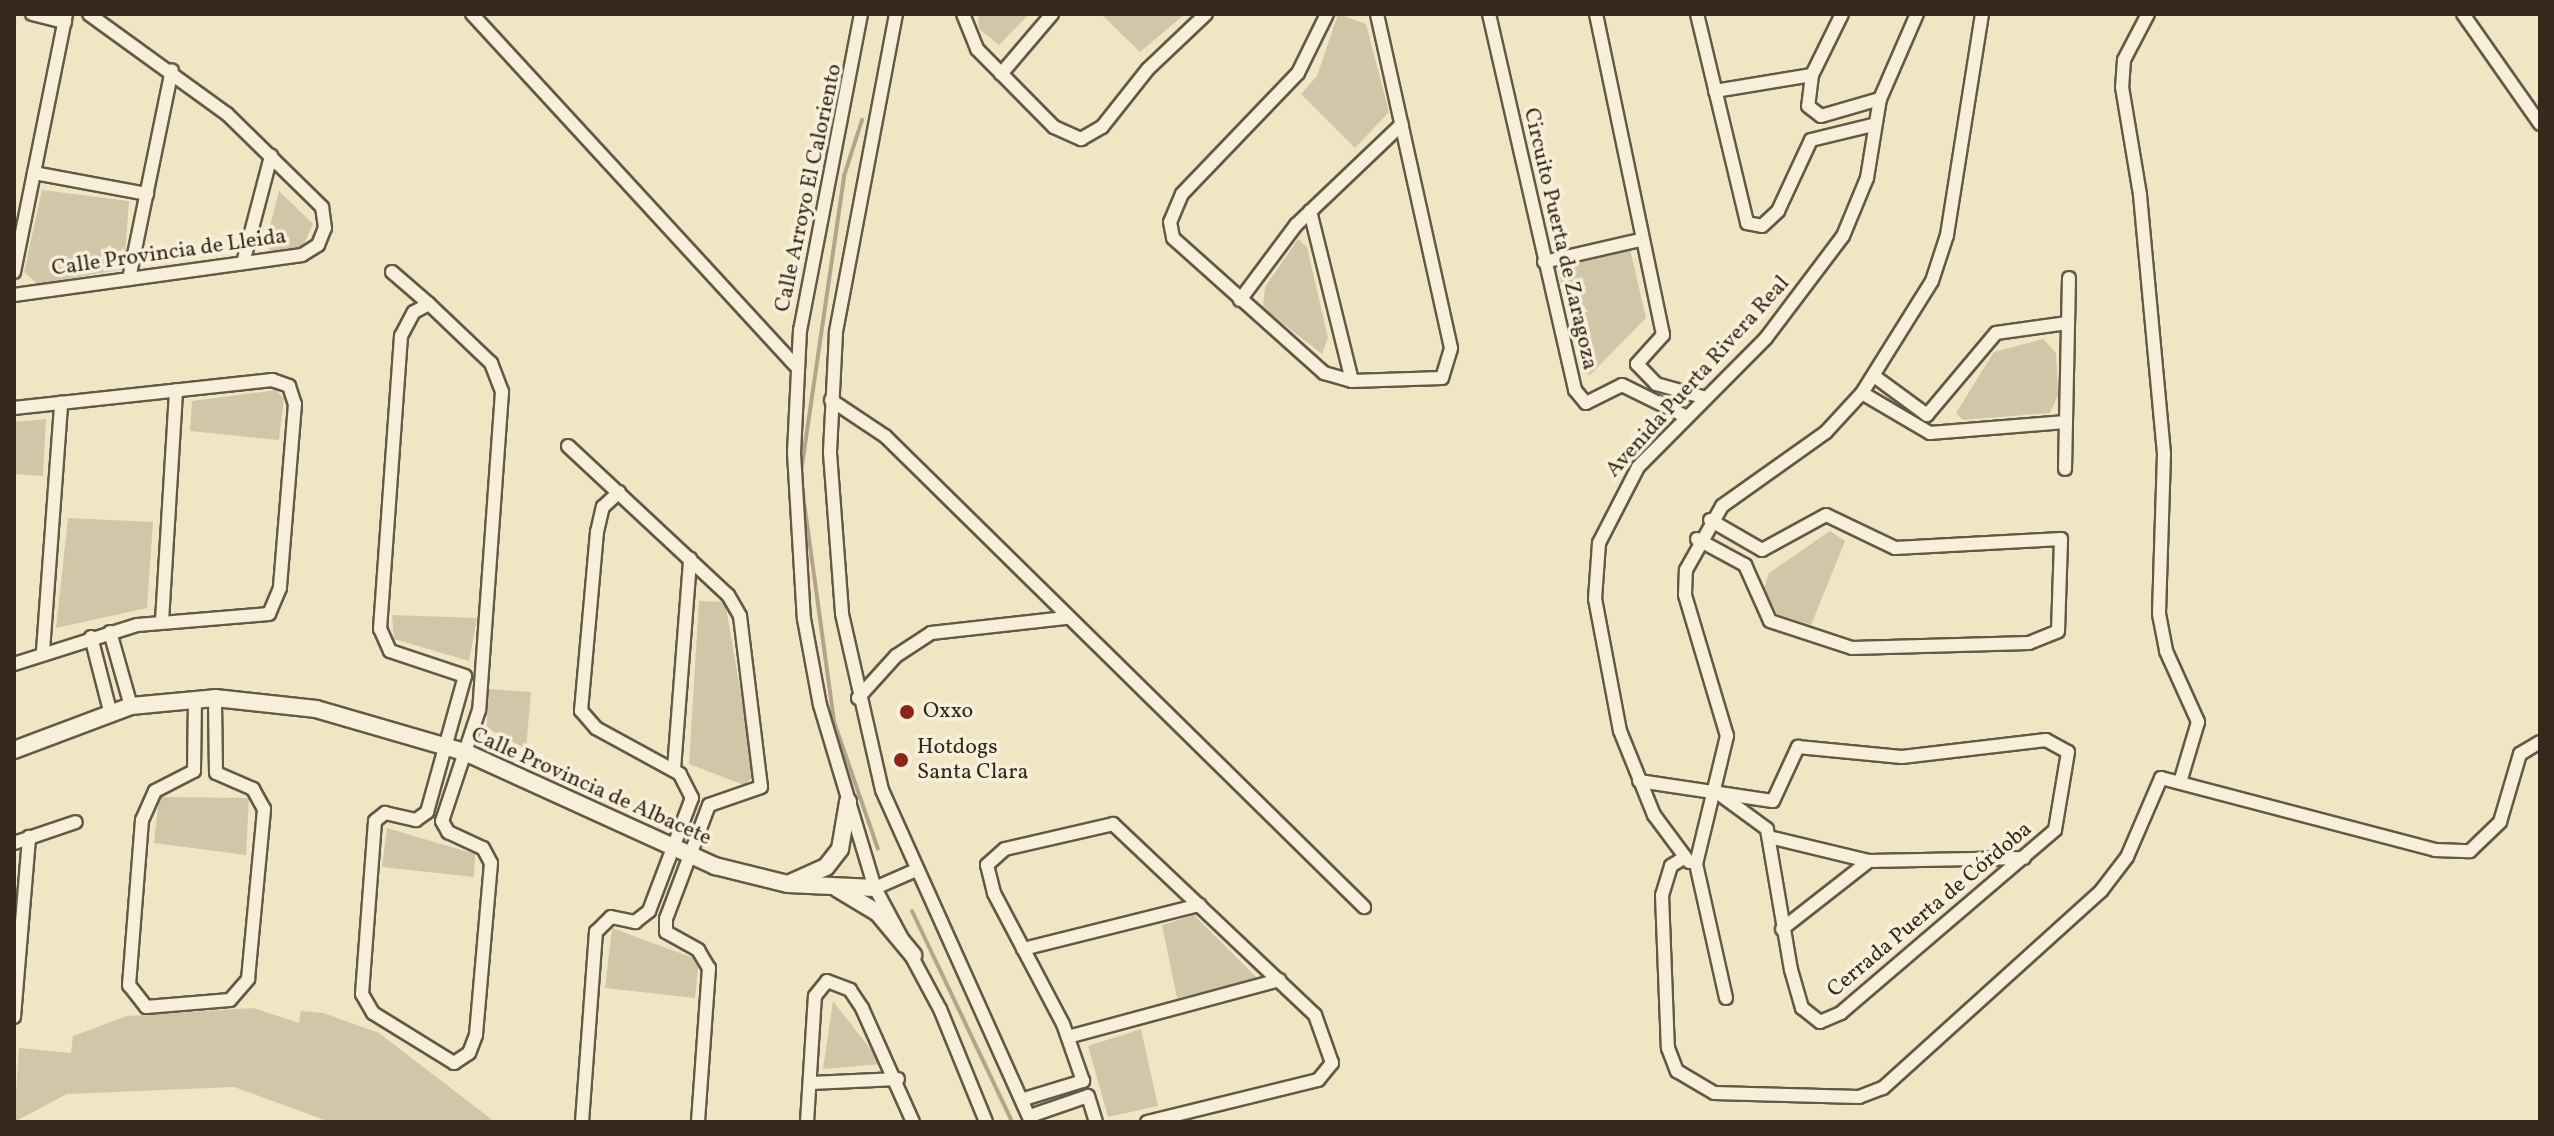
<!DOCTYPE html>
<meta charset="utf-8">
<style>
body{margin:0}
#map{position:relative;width:2554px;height:1136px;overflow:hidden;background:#f1e6c4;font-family:Vollkorn,serif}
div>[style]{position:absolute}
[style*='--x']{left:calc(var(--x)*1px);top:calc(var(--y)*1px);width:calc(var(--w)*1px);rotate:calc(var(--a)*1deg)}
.green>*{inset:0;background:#d1c6a8}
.stream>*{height:4px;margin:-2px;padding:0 2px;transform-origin:2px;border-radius:2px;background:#b2a58b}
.roads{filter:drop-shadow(2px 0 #665747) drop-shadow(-2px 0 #665747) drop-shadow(0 2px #665747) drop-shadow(0 -2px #665747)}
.street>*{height:12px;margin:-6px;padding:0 6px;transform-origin:6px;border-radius:6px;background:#f6efd9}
.secondary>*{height:16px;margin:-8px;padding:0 8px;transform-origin:8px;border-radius:8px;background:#f6efd9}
.dots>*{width:22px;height:22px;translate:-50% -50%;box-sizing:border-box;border:4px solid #f6efd9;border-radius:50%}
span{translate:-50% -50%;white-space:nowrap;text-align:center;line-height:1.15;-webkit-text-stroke:7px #f6efd9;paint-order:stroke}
.street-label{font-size:22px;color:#37271d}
.poi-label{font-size:22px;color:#37271d}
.left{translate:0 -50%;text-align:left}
.frame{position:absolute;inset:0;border:16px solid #37271d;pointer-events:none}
</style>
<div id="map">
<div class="green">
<i style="clip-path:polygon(978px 14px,1029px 14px,999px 45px,979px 29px)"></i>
<i style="clip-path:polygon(1101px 14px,1185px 14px,1140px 52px)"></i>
<i style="clip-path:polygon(1338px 14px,1366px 24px,1389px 112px,1355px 148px,1301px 94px,1317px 76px)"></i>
<i style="clip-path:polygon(42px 190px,129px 201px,124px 269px,38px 284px,24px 272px)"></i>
<i style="clip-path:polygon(279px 191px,313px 224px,302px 248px,272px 252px,265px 245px)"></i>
<i style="clip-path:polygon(1298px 239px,1307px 247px,1328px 338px,1322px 354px,1263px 308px,1265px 287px)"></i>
<i style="clip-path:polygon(1630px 249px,1646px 318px,1590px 375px,1583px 371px,1557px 266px)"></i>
<i style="clip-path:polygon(2043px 339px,2056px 353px,2058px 395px,2050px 413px,1963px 420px,1956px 413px,1994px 352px)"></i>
<i style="clip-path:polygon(276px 390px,284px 398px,279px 440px,190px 431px,192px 401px)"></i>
<i style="clip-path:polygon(46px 419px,43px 476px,14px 474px,14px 422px)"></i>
<i style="clip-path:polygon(68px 518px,153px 522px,147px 608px,56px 628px)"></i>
<i style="clip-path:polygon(1830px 531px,1845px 541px,1811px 625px,1777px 614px,1764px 588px,1769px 573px)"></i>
<i style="clip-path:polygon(699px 601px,725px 602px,755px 775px,744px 785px,689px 764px)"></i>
<i style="clip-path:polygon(392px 615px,477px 618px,469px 661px,394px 639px)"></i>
<i style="clip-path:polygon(488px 689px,531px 692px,526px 749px,487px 728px)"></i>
<i style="clip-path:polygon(159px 797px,249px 798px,246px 855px,154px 843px)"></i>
<i style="clip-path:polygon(387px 828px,475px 854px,474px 877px,382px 867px)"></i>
<i style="clip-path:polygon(1194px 915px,1258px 979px,1177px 998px,1162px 925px)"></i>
<i style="clip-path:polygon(612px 928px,699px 960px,695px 998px,605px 988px)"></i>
<i style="clip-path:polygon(833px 1001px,882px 1064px,823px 1069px)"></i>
<i style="clip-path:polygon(253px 1008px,299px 1023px,301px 1011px,323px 1013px,379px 1033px,495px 1122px,330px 1122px,234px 1087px,67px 1094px,14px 1122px,19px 1048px,71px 1053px,73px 1036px,127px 1016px)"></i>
<i style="clip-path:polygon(1141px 1029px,1158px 1106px,1108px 1117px,1088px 1046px)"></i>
</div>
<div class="stream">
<i style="--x:801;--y:472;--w:299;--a:-81.7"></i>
<i style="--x:844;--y:176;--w:59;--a:-72.2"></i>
<i style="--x:801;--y:480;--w:244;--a:82.2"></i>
<i style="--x:834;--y:722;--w:134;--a:70.9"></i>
<i style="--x:912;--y:911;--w:233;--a:64.6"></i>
</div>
<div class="roads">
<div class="street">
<i style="--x:32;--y:14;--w:34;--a:14"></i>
<i style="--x:472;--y:14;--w:481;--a:47.4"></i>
<i style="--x:861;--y:14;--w:322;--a:100.9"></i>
<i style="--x:800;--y:330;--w:123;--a:92.8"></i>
<i style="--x:794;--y:453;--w:166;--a:86.6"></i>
<i style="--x:804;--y:619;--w:87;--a:79.5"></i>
<i style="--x:820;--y:705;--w:191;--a:73.3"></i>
<i style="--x:875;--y:888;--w:137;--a:61.8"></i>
<i style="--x:940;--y:1009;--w:122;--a:67.8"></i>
<i style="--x:896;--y:14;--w:325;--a:100.7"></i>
<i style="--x:836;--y:333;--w:120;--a:92.9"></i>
<i style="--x:830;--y:453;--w:161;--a:85.7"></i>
<i style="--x:842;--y:614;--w:180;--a:77.2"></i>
<i style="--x:882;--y:790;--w:364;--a:65.8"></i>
<i style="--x:963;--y:14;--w:38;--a:68"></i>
<i style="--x:977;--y:49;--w:110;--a:45.4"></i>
<i style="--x:1054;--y:127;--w:30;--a:24"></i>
<i style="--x:1081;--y:139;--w:24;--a:-30"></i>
<i style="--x:1102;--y:127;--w:74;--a:-51.6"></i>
<i style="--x:1148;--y:69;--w:80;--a:-43.5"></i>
<i style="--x:1327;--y:14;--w:66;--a:116.2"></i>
<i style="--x:1298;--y:73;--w:168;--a:133.8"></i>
<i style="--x:1182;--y:194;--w:30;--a:113"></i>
<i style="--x:1170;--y:222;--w:16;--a:79"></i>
<i style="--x:1173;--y:238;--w:203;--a:41.8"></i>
<i style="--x:1324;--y:373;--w:29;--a:16"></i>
<i style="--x:1352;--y:381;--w:90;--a:-1.9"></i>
<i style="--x:1442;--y:378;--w:31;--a:-73"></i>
<i style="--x:1451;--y:348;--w:342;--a:-102.5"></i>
<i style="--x:1489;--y:14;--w:386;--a:77.1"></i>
<i style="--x:1575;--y:390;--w:17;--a:50"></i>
<i style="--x:1586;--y:403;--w:40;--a:-26.6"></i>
<i style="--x:1622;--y:385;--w:72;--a:26.2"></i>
<i style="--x:1596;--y:14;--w:328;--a:78.2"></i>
<i style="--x:1663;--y:335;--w:39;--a:132"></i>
<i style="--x:1637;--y:364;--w:28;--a:46"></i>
<i style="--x:1656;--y:384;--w:52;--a:15.6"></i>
<i style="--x:1697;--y:14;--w:215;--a:76.5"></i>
<i style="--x:1747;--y:223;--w:15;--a:11"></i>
<i style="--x:1762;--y:226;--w:22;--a:-43"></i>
<i style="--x:1778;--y:211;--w:78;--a:-65.1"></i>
<i style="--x:1811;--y:140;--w:64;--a:-13.6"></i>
<i style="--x:1842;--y:14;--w:68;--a:116.2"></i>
<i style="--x:1812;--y:75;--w:31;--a:97"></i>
<i style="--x:1808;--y:106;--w:16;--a:38"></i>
<i style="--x:1821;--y:116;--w:61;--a:-16.1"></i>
<i style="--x:2148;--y:14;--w:52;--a:117.6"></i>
<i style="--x:2124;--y:60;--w:27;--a:94"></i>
<i style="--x:2122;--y:87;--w:109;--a:80.5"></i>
<i style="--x:2140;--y:195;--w:260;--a:84.7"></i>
<i style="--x:2164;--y:454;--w:160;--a:91.8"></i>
<i style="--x:2159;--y:614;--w:38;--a:79"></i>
<i style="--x:2166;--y:651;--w:78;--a:65.7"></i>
<i style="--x:2198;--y:722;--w:59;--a:106.6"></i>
<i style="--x:2463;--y:14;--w:134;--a:55"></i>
<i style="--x:1001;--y:74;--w:79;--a:-49.6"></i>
<i style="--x:1715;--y:91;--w:98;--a:-9.4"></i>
<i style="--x:34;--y:173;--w:115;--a:10.5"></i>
<i style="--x:1310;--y:211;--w:175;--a:76.1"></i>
<i style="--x:1544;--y:262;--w:98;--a:-12.9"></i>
<i style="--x:243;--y:263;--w:111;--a:-75.3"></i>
<i style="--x:14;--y:272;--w:263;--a:-78.6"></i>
<i style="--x:392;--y:272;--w:49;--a:40.9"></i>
<i style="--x:429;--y:304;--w:86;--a:43.6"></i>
<i style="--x:491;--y:363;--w:31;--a:69"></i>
<i style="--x:502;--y:392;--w:319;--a:94.1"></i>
<i style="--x:479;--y:710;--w:117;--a:108.4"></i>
<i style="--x:442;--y:821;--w:13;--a:61"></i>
<i style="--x:448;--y:832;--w:38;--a:25"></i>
<i style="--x:483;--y:848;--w:17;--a:62"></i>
<i style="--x:491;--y:863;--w:173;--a:95"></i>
<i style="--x:476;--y:1035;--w:19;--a:111"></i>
<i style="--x:469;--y:1053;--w:18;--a:146"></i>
<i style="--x:454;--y:1063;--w:95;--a:-148.3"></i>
<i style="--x:373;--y:1013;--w:22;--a:-120"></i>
<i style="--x:362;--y:994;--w:173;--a:-85.7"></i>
<i style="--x:375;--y:821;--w:13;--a:-39"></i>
<i style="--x:385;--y:813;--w:32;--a:13"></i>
<i style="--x:416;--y:820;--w:14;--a:-36"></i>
<i style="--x:427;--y:812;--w:141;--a:-74.4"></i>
<i style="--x:465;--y:676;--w:79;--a:-161.6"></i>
<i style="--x:390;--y:651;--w:24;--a:-114"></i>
<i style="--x:380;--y:629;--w:294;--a:-85.9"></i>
<i style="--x:401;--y:336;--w:27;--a:-62"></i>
<i style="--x:414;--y:312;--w:17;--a:-28"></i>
<i style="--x:129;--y:279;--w:213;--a:-78.4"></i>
<i style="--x:14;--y:295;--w:291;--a:-7.9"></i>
<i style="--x:302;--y:255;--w:19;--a:-32"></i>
<i style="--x:318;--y:245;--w:18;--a:-68"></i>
<i style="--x:325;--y:228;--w:21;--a:-98"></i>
<i style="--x:322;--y:207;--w:133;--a:-135.6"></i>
<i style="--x:227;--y:114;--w:170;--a:-144.1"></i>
<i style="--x:1240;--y:300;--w:94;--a:-53.3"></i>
<i style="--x:1296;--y:225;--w:146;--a:-43.6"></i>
<i style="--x:1874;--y:376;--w:66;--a:36.3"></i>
<i style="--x:1927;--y:415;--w:107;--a:-49.9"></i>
<i style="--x:1996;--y:333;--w:72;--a:-8"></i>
<i style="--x:1862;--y:393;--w:79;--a:30.5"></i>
<i style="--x:1930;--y:433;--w:136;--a:-4.6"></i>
<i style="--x:831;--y:400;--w:65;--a:33.7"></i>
<i style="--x:885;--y:436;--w:672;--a:44.52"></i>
<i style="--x:14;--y:408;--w:260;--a:-6.2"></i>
<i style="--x:272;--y:380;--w:18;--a:19"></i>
<i style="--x:289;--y:386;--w:19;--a:72"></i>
<i style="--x:295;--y:404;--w:185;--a:94.7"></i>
<i style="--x:280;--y:588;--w:28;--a:113"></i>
<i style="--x:269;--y:614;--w:132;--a:175.2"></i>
<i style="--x:137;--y:625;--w:129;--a:162.4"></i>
<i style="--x:568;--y:446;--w:219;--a:43"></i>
<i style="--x:728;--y:595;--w:24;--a:60"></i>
<i style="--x:740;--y:616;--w:172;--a:83"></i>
<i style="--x:761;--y:787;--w:55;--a:160.9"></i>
<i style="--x:709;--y:805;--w:122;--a:110.7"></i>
<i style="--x:666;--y:919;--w:13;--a:90"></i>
<i style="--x:666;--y:932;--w:37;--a:29"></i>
<i style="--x:698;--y:950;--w:21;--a:59"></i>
<i style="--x:709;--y:968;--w:154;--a:94.1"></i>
<i style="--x:2065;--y:469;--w:191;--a:-88.8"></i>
<i style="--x:1697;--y:539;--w:55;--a:28.4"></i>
<i style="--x:1745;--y:565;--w:61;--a:65.9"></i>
<i style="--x:1770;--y:621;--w:86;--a:18.2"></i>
<i style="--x:1852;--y:648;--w:177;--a:-1.6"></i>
<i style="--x:2029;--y:643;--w:31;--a:-22"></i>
<i style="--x:2058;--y:631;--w:92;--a:-88.1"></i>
<i style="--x:2061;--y:539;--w:166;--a:176.9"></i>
<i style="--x:1895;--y:548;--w:76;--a:-154.4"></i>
<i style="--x:1826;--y:515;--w:73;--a:151.3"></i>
<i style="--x:1762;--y:550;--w:60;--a:-150"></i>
<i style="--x:162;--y:621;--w:231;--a:-86.5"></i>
<i style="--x:110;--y:632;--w:77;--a:74.2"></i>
<i style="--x:91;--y:637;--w:76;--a:75.6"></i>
<i style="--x:43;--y:651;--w:249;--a:-85.8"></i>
<i style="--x:858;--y:698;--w:57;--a:-47.9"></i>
<i style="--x:896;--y:656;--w:42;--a:-33.3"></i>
<i style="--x:931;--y:633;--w:135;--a:-6.4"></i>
<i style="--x:195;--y:699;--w:72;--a:90.8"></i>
<i style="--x:194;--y:771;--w:44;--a:152.9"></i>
<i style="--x:155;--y:791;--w:32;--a:114"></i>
<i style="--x:142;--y:820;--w:166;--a:94.5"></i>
<i style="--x:129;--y:985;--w:28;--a:52"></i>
<i style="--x:146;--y:1007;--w:84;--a:-4.8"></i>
<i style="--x:230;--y:1000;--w:28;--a:-49"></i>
<i style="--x:248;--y:979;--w:171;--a:-84.6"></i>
<i style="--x:264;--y:809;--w:23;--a:-119"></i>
<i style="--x:253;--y:789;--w:40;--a:-156.6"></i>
<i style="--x:216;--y:773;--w:75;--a:-90.8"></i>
<i style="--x:674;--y:769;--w:211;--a:-85.6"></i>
<i style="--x:1639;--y:781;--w:135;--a:8.5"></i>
<i style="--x:1773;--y:801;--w:60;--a:-65.2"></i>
<i style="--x:1798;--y:747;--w:104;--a:5.5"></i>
<i style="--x:1902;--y:757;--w:145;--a:-6.7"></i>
<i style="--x:2046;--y:740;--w:25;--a:29"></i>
<i style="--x:2068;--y:752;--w:79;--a:99.5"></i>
<i style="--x:2055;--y:830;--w:282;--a:139.5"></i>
<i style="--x:1841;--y:1013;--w:23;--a:157"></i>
<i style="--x:1820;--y:1022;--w:23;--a:-142"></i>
<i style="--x:1802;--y:1008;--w:40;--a:-106"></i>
<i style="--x:1791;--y:970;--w:143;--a:-99.7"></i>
<i style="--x:1767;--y:829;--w:56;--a:-143.7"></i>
<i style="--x:1769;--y:837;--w:103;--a:13.5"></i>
<i style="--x:1869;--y:861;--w:155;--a:-1.1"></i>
<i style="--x:14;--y:843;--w:65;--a:-18.7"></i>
<i style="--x:1682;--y:859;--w:13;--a:148"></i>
<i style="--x:1671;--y:866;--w:30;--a:107"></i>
<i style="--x:1662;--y:895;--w:153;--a:87.8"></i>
<i style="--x:1668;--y:1048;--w:25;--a:69"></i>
<i style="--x:1677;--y:1071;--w:43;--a:30.7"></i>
<i style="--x:1714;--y:1093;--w:145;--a:1.6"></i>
<i style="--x:1859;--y:1097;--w:26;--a:-21"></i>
<i style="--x:1883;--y:1088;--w:294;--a:-42.1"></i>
<i style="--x:2101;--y:891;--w:43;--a:-52.6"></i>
<i style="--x:2127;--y:857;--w:86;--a:-66.7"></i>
<i style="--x:2161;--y:778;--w:283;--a:14.7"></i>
<i style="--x:2435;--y:850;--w:35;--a:2"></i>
<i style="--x:2470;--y:851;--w:42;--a:-44"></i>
<i style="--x:2500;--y:822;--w:71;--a:-73.6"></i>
<i style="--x:2520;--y:754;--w:23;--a:-31"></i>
<i style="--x:1689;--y:862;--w:59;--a:-126.7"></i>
<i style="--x:1654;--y:815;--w:91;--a:-112"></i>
<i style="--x:1620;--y:731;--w:134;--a:-100.7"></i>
<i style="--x:1595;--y:599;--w:56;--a:-85.9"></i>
<i style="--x:1599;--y:543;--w:85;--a:-62.8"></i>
<i style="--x:1638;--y:467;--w:182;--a:-45.2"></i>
<i style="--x:1766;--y:338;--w:128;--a:-53"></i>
<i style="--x:1843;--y:236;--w:63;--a:-67.5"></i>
<i style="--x:1867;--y:178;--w:80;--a:-80.7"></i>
<i style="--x:1880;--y:99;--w:93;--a:-66.5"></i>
<i style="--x:875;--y:888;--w:45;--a:-23.7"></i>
<i style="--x:1782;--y:929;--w:110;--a:-38"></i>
<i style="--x:1023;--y:949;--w:182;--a:-14"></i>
<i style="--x:1726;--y:998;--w:137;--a:-102.6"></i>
<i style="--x:1696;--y:864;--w:132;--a:-76.4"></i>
<i style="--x:1727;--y:736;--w:147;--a:-106.6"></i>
<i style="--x:1685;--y:595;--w:25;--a:-88"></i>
<i style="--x:1686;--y:570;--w:73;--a:-60.6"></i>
<i style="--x:1722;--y:506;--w:128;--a:-35.4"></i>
<i style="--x:1826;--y:432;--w:53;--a:-47.3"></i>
<i style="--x:1862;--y:393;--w:132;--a:-58"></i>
<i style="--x:1932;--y:281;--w:48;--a:-71.9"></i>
<i style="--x:1947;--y:235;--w:224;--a:-81"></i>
<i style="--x:14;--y:1017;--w:181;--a:-85.2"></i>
<i style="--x:1068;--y:1037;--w:219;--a:-15.1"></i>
<i style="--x:811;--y:1083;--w:87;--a:-2.6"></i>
<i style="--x:1024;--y:1099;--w:62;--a:-17"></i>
<i style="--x:1083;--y:1081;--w:60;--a:-109.3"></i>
<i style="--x:1063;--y:1024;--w:148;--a:-117.8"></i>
<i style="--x:994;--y:893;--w:29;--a:-104"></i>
<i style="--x:987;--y:865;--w:24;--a:-42"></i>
<i style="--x:1005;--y:849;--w:111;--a:-13"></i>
<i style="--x:1113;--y:824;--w:278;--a:43.4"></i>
<i style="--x:1315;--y:1015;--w:51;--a:70.5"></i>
<i style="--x:1332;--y:1063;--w:22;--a:129"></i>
<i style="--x:1318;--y:1080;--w:176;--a:166.2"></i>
<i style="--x:1030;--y:1116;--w:61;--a:-19"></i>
<i style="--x:1088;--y:1096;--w:27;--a:73"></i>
<i style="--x:582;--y:1122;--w:191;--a:-85.8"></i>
<i style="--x:596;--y:932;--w:21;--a:-45"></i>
<i style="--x:611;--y:917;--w:25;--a:12"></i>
<i style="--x:635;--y:922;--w:18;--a:-38"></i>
<i style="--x:649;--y:911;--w:121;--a:-69.2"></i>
<i style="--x:692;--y:798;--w:27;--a:-117"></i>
<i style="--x:680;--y:774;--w:96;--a:-151.3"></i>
<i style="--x:596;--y:728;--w:23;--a:-131"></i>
<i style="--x:581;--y:711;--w:180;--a:-84.9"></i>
<i style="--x:597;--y:532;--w:26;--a:-77"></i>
<i style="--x:603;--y:507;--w:22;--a:-43"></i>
<i style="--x:807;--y:1122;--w:126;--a:-86.4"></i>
<i style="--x:815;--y:996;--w:19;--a:-51"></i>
<i style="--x:827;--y:981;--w:25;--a:21"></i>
<i style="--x:850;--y:990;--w:22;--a:56"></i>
<i style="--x:862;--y:1008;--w:125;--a:65.9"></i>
</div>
<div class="secondary">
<i style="--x:14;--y:750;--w:125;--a:-20.6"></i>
<i style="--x:131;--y:706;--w:84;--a:-5.4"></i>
<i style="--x:215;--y:698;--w:102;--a:6.2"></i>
<i style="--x:316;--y:709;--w:157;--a:16.2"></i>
<i style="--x:467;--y:753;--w:273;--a:24.5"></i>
<i style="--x:715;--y:866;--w:75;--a:13.9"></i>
<i style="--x:788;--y:884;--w:87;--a:2.6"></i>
<i style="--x:790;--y:883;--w:39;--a:-24"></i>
<i style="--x:826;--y:867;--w:23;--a:-52"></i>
<i style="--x:840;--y:849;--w:48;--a:-80.3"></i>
<i style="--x:838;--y:889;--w:47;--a:31"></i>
<i style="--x:878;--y:913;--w:55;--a:50.2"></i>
</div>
</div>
<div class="dots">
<i style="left:907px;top:712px;background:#8f2418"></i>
<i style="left:901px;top:760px;background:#8f2418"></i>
</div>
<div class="street-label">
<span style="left:809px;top:188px;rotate:-78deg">Calle Arroyo El Caloriento</span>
<span style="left:1560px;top:239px;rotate:77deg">Circuito Puerta de Zaragoza</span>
<span style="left:169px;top:253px;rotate:-8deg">Calle Provincia de Lleida</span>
<span style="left:1698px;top:377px;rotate:-48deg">Avenida Puerta Rivera Real</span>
<span style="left:591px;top:787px;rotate:24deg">Calle Provincia de Albacete</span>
<span style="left:1930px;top:910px;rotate:-40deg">Cerrada Puerta de Córdoba</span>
</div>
<div class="poi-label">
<span class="left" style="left:923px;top:712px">Oxxo</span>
<span class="left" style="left:917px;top:760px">Hotdogs<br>Santa Clara</span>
</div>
<div class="frame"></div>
</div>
